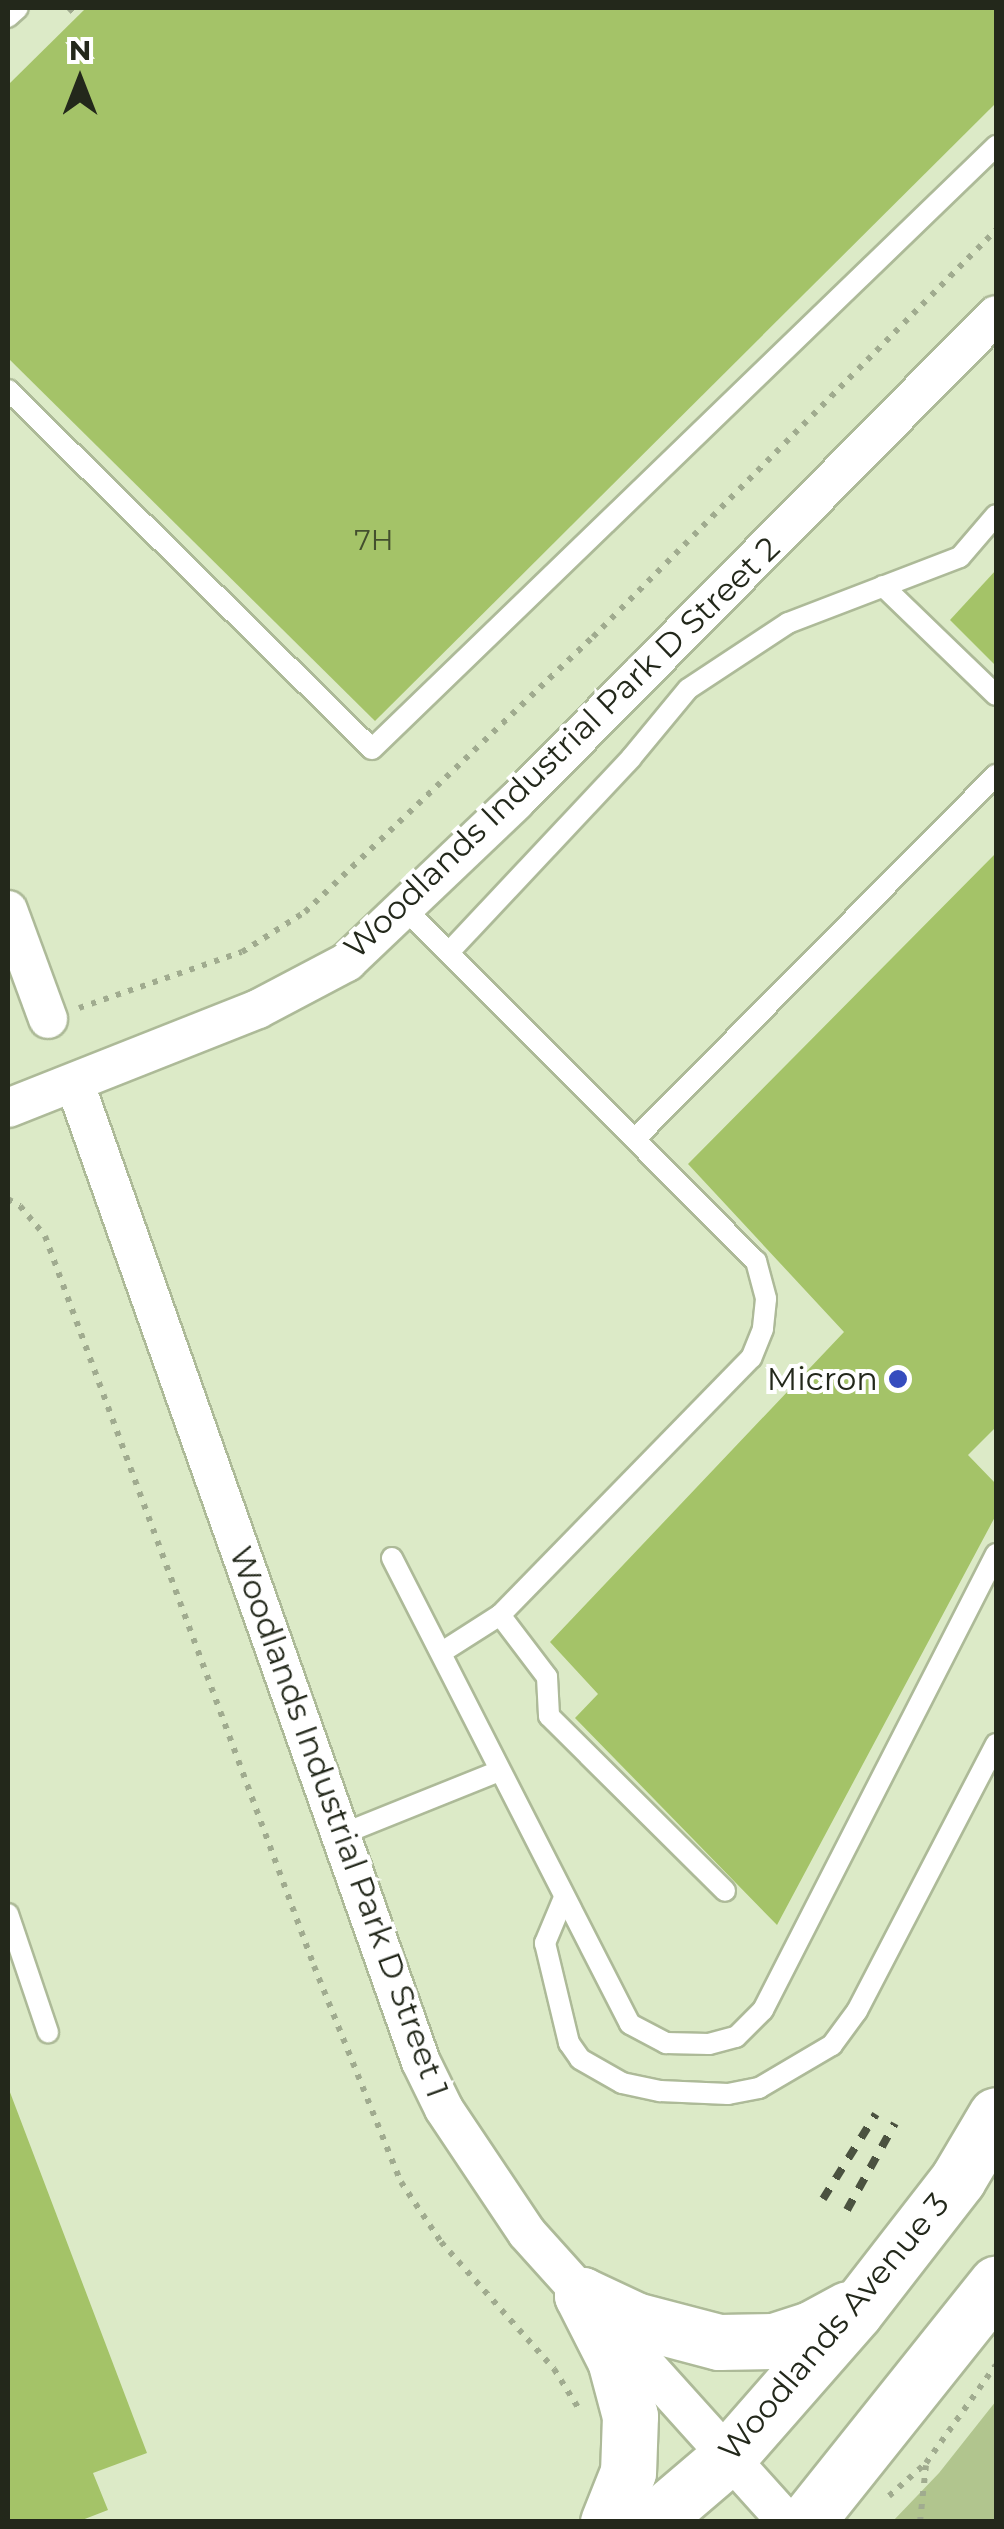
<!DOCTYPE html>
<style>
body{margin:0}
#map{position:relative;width:1004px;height:2529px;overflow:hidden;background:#dceac7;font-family:Montserrat,sans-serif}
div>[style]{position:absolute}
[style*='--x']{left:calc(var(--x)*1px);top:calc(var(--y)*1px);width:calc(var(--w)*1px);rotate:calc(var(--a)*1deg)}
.green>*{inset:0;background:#b1c58e}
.building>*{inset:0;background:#a4c368}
.path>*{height:6px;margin-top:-3px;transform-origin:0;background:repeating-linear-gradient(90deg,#a0ab8f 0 5px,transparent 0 13px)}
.roads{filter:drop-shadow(2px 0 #adba98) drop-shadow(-2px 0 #adba98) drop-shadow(0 2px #adba98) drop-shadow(0 -2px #adba98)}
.service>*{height:20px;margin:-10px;padding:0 10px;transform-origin:10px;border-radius:10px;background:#fff}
.minor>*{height:38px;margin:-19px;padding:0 19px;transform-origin:19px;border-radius:19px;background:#fff}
.primary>*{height:55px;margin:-27.5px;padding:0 27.5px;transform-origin:27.5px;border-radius:27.5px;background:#fff}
.rail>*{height:8px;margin-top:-4px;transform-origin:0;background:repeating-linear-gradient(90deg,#4b5240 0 12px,transparent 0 24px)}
.dots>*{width:28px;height:28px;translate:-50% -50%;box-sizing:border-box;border:5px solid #fff;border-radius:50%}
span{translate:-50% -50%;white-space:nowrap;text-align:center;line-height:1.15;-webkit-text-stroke:8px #fff;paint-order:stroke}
.number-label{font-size:28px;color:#434f2e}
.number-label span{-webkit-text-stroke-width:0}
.street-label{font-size:32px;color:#23281b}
.poi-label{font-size:32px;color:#23281b}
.right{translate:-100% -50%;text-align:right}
.frame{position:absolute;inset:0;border:10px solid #23281b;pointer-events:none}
.north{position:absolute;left:30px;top:30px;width:100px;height:100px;-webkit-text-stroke:8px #fff;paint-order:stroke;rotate:0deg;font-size:28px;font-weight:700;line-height:40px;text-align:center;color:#23281b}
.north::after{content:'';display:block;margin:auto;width:35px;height:45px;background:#23281b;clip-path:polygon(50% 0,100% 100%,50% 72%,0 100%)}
</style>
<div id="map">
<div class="green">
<i style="clip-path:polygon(996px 2401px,996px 2521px,893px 2521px,939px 2473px)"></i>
</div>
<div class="building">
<i style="clip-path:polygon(86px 8px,996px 8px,996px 103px,375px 721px,8px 358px,8px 85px)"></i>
<i style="clip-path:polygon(996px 570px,996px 666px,950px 620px)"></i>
<i style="clip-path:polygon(996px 853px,996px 1427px,968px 1455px,996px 1484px,996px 1515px,777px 1925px,575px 1718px,598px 1694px,550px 1642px,844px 1332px,688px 1164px)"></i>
<i style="clip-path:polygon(8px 2087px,147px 2453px,93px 2473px,108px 2510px,77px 2522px,8px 2522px)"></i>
</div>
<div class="path">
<i style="--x:69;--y:8;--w:11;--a:45"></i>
<i style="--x:79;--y:1008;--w:172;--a:-19"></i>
<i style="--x:242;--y:952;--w:75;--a:-32.4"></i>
<i style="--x:305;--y:912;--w:398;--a:-43.7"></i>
<i style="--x:593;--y:637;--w:573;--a:-45.28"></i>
<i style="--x:8;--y:1199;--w:14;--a:30"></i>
<i style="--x:20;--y:1206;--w:39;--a:50"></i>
<i style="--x:45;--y:1236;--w:778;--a:69.77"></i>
<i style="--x:314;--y:1966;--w:233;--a:68.1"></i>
<i style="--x:401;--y:2182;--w:72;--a:56.3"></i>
<i style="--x:441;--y:2242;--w:170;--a:48.3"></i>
<i style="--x:554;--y:2369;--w:47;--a:58"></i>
<i style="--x:889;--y:2496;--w:50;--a:-41.7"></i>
<i style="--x:926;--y:2463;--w:120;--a:-54.5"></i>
<i style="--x:920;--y:2522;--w:57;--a:-84"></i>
</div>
<div class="roads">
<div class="service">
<i style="--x:8;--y:17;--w:13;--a:-42"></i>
<i style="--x:8;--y:390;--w:511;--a:44.6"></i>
<i style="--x:372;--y:749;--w:868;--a:-44.02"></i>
<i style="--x:883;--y:586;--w:157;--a:44"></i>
<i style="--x:405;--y:909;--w:497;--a:45.1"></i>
<i style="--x:756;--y:1261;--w:39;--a:75"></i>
<i style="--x:766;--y:1299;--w:30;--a:96"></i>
<i style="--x:763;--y:1329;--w:31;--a:112"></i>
<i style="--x:751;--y:1358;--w:359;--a:134.3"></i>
<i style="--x:500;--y:1615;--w:69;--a:147.5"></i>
<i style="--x:449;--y:952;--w:266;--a:-46.8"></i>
<i style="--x:631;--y:758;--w:89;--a:-50.4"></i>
<i style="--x:688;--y:689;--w:120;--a:-33.4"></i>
<i style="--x:788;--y:623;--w:184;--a:-21"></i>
<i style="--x:960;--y:557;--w:55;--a:-49.4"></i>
<i style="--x:635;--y:1139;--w:513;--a:-45.24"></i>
<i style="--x:392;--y:1558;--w:523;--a:62.95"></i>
<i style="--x:630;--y:2024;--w:41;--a:27.8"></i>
<i style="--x:666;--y:2043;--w:43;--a:1.3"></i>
<i style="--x:709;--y:2044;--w:28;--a:-15"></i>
<i style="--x:736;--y:2037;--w:38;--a:-45"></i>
<i style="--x:763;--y:2010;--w:512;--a:-62.93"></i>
<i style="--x:500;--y:1615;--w:78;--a:52.8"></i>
<i style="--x:547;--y:1677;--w:39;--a:87"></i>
<i style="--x:549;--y:1716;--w:248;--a:44.8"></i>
<i style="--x:340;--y:1835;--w:171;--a:-21.9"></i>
<i style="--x:563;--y:1900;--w:47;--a:112.7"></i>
<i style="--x:545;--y:1943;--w:103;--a:76.5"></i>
<i style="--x:569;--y:2043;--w:19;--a:55"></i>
<i style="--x:580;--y:2059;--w:48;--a:29.7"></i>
<i style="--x:622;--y:2083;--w:39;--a:12"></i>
<i style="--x:660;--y:2091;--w:68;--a:2.5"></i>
<i style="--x:728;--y:2094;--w:32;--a:-11"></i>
<i style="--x:759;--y:2088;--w:85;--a:-30.5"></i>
<i style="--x:832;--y:2045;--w:42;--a:-53.7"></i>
<i style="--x:857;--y:2011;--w:301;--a:-62.5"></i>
<i style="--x:8;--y:1914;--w:125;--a:71.3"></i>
</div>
<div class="minor">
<i style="--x:8;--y:910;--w:116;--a:69.8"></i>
<i style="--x:75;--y:1084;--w:1037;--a:70.52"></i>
<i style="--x:421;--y:2062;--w:52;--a:63.9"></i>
<i style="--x:444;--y:2109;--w:149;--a:56.2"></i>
<i style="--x:527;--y:2233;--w:389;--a:48"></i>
<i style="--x:8;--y:1108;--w:269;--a:-21.6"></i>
<i style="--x:258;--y:1009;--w:101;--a:-27.8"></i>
<i style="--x:347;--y:962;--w:232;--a:-43.6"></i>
<i style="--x:515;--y:802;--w:684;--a:-45.36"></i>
</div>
<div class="primary">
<i style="--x:582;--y:2295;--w:59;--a:25.3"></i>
<i style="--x:635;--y:2320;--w:87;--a:14.7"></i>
<i style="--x:719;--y:2342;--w:55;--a:-1"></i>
<i style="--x:774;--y:2341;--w:39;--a:-18"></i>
<i style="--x:811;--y:2329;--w:42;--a:-28.4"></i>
<i style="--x:582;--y:2295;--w:73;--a:63.1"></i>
<i style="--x:615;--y:2360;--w:58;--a:75"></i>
<i style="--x:630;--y:2416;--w:56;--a:92"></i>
<i style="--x:628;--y:2472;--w:54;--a:111.8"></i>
<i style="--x:652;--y:2522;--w:100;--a:-40.5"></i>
<i style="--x:728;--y:2457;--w:193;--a:-48.8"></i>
<i style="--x:855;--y:2312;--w:168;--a:-52.2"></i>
<i style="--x:958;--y:2179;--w:74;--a:-59.3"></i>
<i style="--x:806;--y:2522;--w:305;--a:-51.4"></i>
</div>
</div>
<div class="rail">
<i style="--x:823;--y:2199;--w:100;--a:-58.1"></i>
<i style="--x:847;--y:2210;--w:99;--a:-61.1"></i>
</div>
<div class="dots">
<i style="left:898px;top:1379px;background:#354cbe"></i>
</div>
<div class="number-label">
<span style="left:374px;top:540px">7H</span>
</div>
<div class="street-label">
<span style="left:562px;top:748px;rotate:-44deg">Woodlands Industrial Park D Street 2</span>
<span style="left:339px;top:1822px;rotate:70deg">Woodlands Industrial Park D Street 1</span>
<span style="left:834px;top:2327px;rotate:-50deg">Woodlands Avenue 3</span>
</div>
<div class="poi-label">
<span class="right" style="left:878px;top:1379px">Micron</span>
</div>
<div class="frame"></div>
<div class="north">N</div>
</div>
